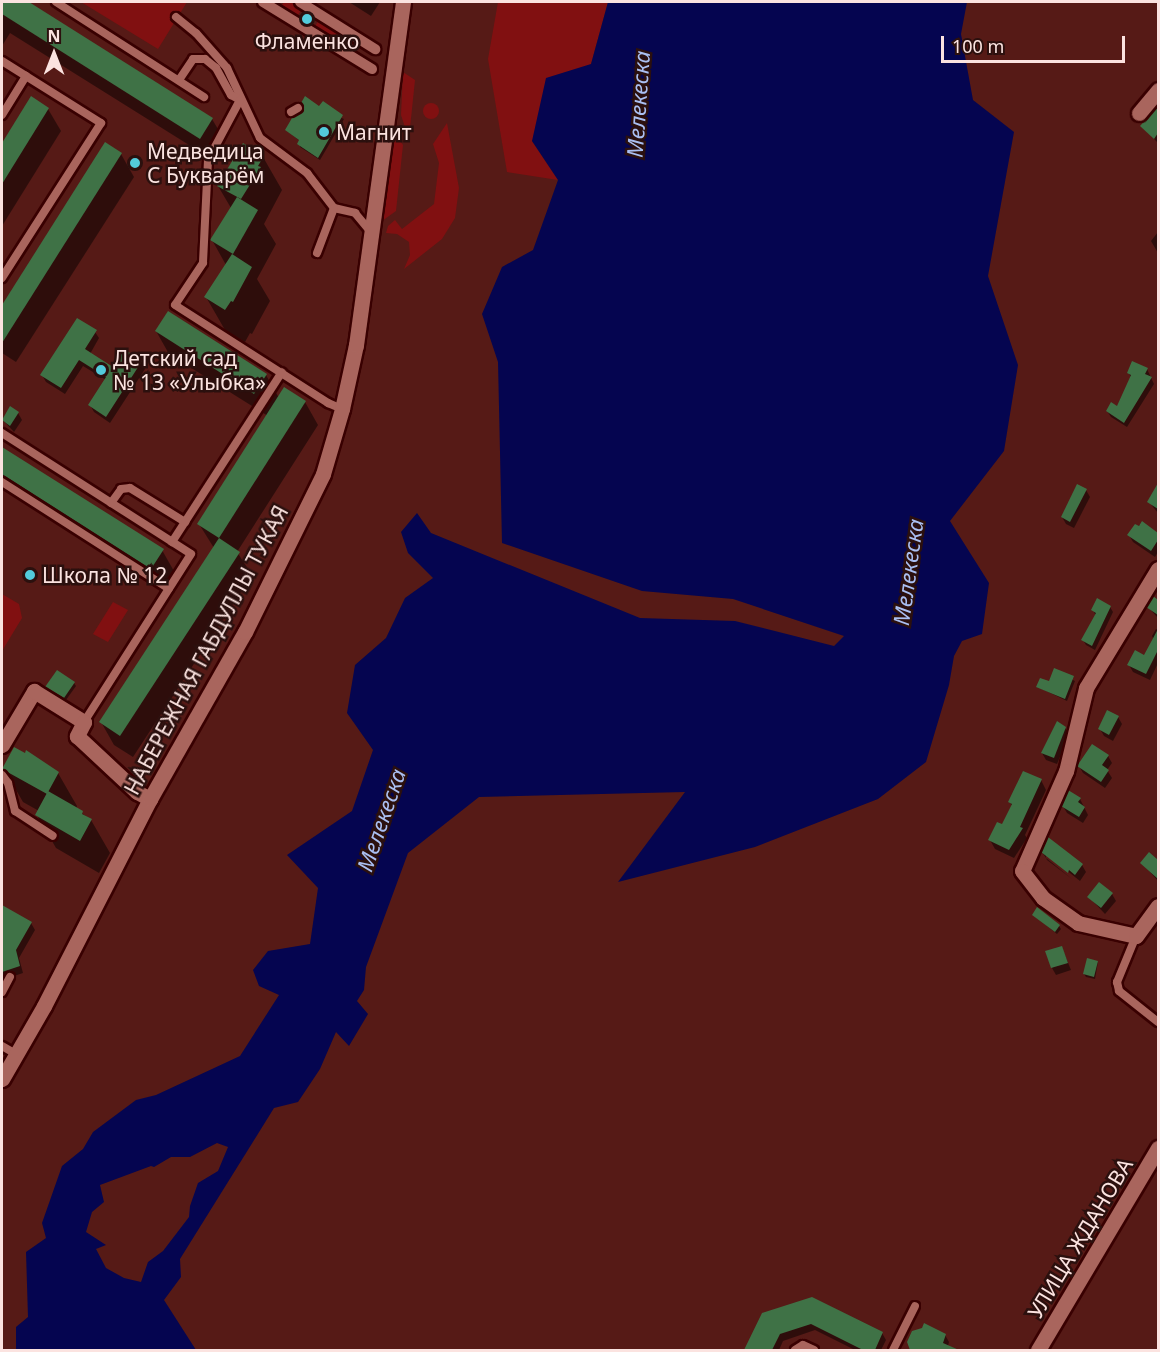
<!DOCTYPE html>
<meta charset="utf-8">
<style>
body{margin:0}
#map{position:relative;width:1160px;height:1352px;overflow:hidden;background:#561a16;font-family:"Noto Sans",sans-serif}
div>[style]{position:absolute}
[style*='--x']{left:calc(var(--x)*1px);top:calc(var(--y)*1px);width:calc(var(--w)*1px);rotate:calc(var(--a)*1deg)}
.green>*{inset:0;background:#811011}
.round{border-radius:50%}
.water>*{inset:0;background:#050550}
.shadow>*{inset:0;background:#0007}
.building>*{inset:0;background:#3f7246}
.roads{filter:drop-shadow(2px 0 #390001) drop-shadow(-2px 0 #390001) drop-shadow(0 2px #390001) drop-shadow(0 -2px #390001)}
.service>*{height:8px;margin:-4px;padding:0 4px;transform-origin:4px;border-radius:4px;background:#a9655d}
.pedestrian>*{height:10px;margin:-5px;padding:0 5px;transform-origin:5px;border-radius:5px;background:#a9655d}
.minor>*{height:15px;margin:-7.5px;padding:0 7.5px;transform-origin:7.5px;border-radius:7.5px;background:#a9655d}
.tertiary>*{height:15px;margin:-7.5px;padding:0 7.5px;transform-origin:7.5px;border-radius:7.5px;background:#a9655d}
.secondary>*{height:15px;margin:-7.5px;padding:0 7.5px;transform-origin:7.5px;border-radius:7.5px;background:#a9655d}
.dots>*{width:16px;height:16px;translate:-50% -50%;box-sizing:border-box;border:3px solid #2b100e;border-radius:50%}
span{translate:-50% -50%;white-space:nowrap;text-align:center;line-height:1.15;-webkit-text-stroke:5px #2b100e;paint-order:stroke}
.poi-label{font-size:21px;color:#fbe3e0}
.left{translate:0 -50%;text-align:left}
.street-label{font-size:21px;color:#fbe3e0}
.water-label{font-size:22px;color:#aabff2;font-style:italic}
.frame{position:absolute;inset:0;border:3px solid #fbe3e0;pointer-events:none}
.north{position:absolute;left:24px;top:24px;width:60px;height:60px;-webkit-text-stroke:4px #2b100e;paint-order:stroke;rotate:0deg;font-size:16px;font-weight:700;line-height:24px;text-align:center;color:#fbe3e0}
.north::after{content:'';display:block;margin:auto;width:21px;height:27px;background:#fbe3e0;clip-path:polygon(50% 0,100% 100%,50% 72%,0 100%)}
.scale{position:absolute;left:941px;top:36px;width:184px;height:27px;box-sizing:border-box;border:3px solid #fbe3e0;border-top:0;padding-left:8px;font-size:18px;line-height:21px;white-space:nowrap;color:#fbe3e0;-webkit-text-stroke:4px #2b100e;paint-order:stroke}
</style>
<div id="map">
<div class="green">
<i style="clip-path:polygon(81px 2px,187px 2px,158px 49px)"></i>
<i style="clip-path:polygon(284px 2px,290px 2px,302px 9px,296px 18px,280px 8px)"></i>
<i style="clip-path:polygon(498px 2px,608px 2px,591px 64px,532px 141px,558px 180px,507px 172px,488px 59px)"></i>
<i style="clip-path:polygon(319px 20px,339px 33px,333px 42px,313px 29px)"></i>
<i style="clip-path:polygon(403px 72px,415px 80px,410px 128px,405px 127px,401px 115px)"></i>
<i class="round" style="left:423px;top:103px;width:16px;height:16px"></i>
<i style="clip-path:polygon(447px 123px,459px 188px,455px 218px,442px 239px,404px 269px,410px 255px,409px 242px,397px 234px,386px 233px,388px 226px,395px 220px,402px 229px,434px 204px,439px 163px,433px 144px)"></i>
<i style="clip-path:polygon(393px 131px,403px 145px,396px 211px,382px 221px)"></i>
<i style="clip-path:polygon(2px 594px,19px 604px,22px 618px,2px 651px)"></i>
<i style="clip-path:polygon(113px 602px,128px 610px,108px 642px,93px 634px)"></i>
</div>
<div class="water">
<i style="clip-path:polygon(evenodd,608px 2px,967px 2px,961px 34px,973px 100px,1014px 132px,988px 276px,1018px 365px,1004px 451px,950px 521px,989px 583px,982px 634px,962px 641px,954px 656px,949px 685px,926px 762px,878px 799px,755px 847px,618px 882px,685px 792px,479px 797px,408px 853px,366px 967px,364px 990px,357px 1001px,368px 1014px,349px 1046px,336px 1032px,320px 1069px,298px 1102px,274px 1108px,180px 1259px,181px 1277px,164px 1300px,196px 1350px,16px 1350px,16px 1327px,28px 1317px,26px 1252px,46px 1238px,42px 1223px,62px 1166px,83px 1149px,93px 1132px,136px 1100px,156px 1095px,240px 1056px,279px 995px,259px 986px,253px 970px,268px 951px,310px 944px,318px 888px,287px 855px,352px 811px,373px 750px,347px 713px,355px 665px,386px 638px,405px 598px,433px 578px,408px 553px,401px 532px,417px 513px,431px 533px,640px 618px,735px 621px,834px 646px,844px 636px,733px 599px,642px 591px,502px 543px,498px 362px,482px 314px,502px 267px,533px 250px,558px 180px,532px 141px,546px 78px,591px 64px,608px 2px,217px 1143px,228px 1147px,218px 1171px,198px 1183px,190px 1206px,189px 1217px,163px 1251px,148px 1262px,141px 1282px,124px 1278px,106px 1268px,96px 1249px,106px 1245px,86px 1232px,92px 1212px,104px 1202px,100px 1185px,151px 1166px,154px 1167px,171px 1157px,190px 1157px,217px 1143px)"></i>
</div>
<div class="shadow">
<i style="clip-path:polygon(2px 2px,26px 2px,212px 119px,225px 141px,213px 160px,10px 33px,2px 46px)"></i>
<i style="clip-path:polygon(349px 2px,380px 2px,371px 16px)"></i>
<i style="clip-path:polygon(32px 98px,48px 109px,61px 131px,2px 226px,2px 146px)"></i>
<i style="clip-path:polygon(1158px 107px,1158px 140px,1157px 142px,1142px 126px)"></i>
<i style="clip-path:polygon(320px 108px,344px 119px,320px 160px,300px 147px,300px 141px,286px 130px)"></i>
<i style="clip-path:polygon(105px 144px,121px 154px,134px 177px,16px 362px,2px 353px,2px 308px)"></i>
<i style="clip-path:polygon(263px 157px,282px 190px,264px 224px,276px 244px,257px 279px,270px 301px,252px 334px,250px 333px,245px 342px,225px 330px,206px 297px,226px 265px,212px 240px,231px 208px,218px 186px)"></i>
<i style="clip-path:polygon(1158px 232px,1158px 253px,1151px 241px)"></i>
<i style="clip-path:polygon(156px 331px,266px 375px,279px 398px,305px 402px,318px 425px,237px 552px,252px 575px,133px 757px,114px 745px,101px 722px,214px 548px,199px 524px,268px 416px,169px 354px)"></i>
<i style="clip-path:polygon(95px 332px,99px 338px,90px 354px,113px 369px,141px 362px,145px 369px,110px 423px,94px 412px,90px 405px,106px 380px,83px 366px,65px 394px,46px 382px,42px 375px)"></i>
<i style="clip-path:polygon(1147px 369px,1154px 384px,1127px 427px,1111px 417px,1107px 411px,1118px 408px,1131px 378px,1129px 373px)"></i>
<i style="clip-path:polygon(18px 413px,22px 420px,14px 432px,3px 420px)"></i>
<i style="clip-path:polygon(2px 449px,162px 550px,175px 573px,164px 590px,2px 488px)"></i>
<i style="clip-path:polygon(1158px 486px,1158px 513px,1149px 502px)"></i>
<i style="clip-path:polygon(1086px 490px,1090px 497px,1074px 528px,1066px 524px,1062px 517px)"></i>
<i style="clip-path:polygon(1142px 523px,1158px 534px,1158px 552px,1155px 557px,1133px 542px,1129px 535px)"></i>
<i style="clip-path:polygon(1153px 598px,1158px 601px,1158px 618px,1148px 607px)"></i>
<i style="clip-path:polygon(1110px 607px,1113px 612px,1095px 650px,1086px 645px,1083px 640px,1096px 616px,1093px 610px)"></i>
<i style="clip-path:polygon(1156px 629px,1158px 630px,1158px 663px,1150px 680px,1133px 672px,1129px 665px,1145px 657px,1154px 640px,1152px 636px)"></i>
<i style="clip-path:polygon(1055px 670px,1075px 681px,1067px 701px,1038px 687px,1049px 683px)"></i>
<i style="clip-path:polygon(74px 683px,76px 686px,66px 700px,47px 687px)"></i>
<i style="clip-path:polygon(1118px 717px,1122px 724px,1113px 741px,1104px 736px,1100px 729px)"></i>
<i style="clip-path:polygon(1065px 728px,1069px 735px,1057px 764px,1046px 760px,1042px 753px)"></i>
<i style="clip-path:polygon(1108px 756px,1112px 763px,1107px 770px,1112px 778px,1105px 788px,1083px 773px,1079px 766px)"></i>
<i style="clip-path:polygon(4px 769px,58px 773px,77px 806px,76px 809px,91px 820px,110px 853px,99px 873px,56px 848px,37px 815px,39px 811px,23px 802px)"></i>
<i style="clip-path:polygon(1041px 780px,1046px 790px,1025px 835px,1027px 838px,1014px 858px,995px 849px,990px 840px,1002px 826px,1012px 806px,1010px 802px)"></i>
<i style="clip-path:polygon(1080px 799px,1088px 815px,1083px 823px,1067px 813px,1063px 806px)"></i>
<i style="clip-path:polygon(1042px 852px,1082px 865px,1086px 872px,1080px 881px,1046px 854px,1046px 858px)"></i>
<i style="clip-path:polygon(1149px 854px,1158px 862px,1158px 881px,1142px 863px)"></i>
<i style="clip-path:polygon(1046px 858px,1072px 879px,1047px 860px)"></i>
<i style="clip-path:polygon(1112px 894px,1116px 901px,1105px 914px,1089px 897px)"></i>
<i style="clip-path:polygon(3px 907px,31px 923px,35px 930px,19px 958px,23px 973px,8px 978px,2px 990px)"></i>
<i style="clip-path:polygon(1034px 915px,1059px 926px,1061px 929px,1057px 934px)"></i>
<i style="clip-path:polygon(1062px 948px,1071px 970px,1056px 975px,1052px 968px)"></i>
<i style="clip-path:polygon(1098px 962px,1095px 979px,1086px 977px,1084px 974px)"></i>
<i style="clip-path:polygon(763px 1314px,882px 1333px,886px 1340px,881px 1350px,855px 1350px,815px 1330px,783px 1341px,779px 1350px,746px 1350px)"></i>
<i style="clip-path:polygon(945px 1335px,949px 1342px,947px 1350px,911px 1350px)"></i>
</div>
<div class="building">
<i style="clip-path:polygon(2px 2px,29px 2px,213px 118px,200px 139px,2px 14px)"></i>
<i style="clip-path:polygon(31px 96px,49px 108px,2px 184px,2px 143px)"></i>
<i style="clip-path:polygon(305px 96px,319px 106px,323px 101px,343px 115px,318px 158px,297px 144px,299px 140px,285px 130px,292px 118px,303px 111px,301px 103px)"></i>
<i style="clip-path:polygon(1158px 106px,1158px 133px,1154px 139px,1140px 126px)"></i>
<i style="clip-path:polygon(105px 142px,122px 153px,2px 343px,2px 305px)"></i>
<i style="clip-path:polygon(243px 143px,264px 156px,258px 166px,261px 167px,241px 199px,217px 186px)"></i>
<i style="clip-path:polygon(237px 197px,258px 210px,233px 254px,210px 240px)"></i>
<i style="clip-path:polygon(232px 254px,252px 267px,233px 302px,231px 301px,225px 310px,204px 297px)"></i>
<i style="clip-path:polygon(168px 311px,267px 374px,254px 394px,155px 331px)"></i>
<i style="clip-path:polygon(77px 318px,97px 330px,85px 349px,113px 367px,124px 349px,142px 361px,106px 417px,88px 405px,106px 377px,79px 360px,61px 388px,40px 375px)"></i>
<i style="clip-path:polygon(1132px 361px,1148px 368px,1145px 374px,1152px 377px,1124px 423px,1106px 411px,1111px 402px,1117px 406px,1131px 375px,1127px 373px)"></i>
<i style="clip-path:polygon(284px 387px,306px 401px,219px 538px,197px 524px)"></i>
<i style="clip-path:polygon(10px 406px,19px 412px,10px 426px,2px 420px)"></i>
<i style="clip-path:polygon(2px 447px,164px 549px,151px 569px,2px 474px)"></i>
<i style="clip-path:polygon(1158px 483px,1158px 509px,1147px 502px)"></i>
<i style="clip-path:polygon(1077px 484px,1087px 489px,1070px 522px,1061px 517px)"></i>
<i style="clip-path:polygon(1142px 521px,1158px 533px,1158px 540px,1151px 551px,1127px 535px,1135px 524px,1139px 526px)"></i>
<i style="clip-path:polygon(219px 538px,240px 552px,120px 736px,99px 722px)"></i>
<i style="clip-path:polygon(1153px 596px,1158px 600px,1158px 615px,1146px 607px)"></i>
<i style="clip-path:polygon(1097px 598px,1111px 606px,1092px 646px,1081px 640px,1096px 613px,1091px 610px)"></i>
<i style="clip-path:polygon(1158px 629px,1158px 650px,1146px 674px,1127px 665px,1135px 650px,1144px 655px)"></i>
<i style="clip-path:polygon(1054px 668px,1074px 676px,1065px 699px,1036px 687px,1040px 678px,1049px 681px)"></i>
<i style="clip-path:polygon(57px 670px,75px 682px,64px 698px,45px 687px)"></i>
<i style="clip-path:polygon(1107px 710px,1119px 716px,1109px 735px,1098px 729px)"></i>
<i style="clip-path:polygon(1057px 721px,1066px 727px,1054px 758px,1041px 753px)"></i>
<i style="clip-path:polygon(1092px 744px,1109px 755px,1102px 765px,1109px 770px,1101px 782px,1077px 766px)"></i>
<i style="clip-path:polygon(14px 747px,25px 753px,26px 750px,59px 772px,47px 794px,2px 769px)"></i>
<i style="clip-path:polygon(1023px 771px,1042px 779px,1020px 827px,1023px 828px,1009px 850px,988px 840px,997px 822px,1002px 824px,1012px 804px,1008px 802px)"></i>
<i style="clip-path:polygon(1068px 790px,1081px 798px,1078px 802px,1085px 807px,1079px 817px,1061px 806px)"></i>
<i style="clip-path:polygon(48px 791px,83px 811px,82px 814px,92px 819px,80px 841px,35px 815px)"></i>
<i style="clip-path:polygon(1048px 837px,1083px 864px,1075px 875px,1069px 870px,1068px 873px,1041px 852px)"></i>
<i style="clip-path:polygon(1149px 852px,1158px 860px,1158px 879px,1140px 863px)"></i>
<i style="clip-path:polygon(1099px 882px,1113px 893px,1101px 908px,1087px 897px)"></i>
<i style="clip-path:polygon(2px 905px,32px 922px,16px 950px,20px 966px,2px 972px)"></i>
<i style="clip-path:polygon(1037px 907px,1060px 925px,1055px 932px,1032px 915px)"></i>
<i style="clip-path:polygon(1062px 946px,1068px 963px,1051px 968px,1045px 951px)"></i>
<i style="clip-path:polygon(1087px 958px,1098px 961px,1094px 977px,1083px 974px)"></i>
<i style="clip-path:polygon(812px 1297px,883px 1332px,875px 1350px,863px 1350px,811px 1324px,780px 1334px,772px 1350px,744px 1350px,762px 1313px)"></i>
<i style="clip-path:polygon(924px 1323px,946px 1334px,943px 1343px,959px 1350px,910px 1350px,907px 1342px,912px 1331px,922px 1328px)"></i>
</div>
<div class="roads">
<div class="service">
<i style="--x:56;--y:2;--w:176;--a:32.7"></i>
<i style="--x:176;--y:17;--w:26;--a:39"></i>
<i style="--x:196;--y:33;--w:47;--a:48.5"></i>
<i style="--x:227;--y:68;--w:77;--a:64.8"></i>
<i style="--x:260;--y:138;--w:59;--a:36.7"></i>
<i style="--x:307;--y:173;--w:44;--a:52.4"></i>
<i style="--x:334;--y:208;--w:22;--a:13"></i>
<i style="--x:355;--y:213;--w:23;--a:50"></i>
<i style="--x:2;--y:61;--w:117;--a:32.1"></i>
<i style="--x:101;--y:123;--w:184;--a:122.6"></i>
<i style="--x:179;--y:80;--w:25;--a:-56"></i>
<i style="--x:193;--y:59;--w:12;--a:0"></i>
<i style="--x:205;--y:59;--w:14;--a:39"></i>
<i style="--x:216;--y:68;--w:31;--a:61"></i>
<i style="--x:231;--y:95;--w:10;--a:29"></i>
<i style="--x:240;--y:100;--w:68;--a:118.1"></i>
<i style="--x:208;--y:160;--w:103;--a:92.8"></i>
<i style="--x:203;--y:263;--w:50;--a:123.7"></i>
<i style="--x:175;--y:305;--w:182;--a:32.6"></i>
<i style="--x:328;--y:403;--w:15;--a:23"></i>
<i style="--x:291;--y:112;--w:8;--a:-30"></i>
<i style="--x:2;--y:115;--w:46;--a:-58.4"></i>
<i style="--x:317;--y:253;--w:48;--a:-69.3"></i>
<i style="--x:2;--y:433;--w:224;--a:32.6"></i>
<i style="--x:191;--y:554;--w:199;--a:122.5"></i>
<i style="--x:2;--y:482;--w:198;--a:32.6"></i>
<i style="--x:111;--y:503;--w:17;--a:-54"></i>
<i style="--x:121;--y:489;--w:9;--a:-6"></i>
<i style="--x:130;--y:488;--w:65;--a:31.7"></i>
<i style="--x:172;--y:542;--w:202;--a:-57.1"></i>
<i style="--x:2;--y:775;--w:10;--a:53"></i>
<i style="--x:8;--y:783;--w:29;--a:76"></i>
<i style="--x:15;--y:811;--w:45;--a:33.3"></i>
<i style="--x:1136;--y:936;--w:50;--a:112.4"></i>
<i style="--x:1117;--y:982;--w:9;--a:77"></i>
<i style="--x:1119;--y:991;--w:50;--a:38.5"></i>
<i style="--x:2;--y:992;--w:17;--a:-62"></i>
<i style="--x:2;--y:1046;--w:16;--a:30"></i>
<i style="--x:795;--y:1350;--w:9;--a:-32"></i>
<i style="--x:803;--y:1345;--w:12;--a:24"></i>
<i style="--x:893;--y:1350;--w:49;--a:-63.4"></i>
</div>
<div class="pedestrian">
<i style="--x:263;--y:2;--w:128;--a:31.6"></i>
<i style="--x:300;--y:2;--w:89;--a:32.1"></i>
</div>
<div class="minor">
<i style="--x:1139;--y:113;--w:30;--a:-50"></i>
<i style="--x:1158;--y:569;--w:139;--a:121.2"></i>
<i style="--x:1086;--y:688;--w:85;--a:103.5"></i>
<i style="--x:1066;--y:771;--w:109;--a:113.7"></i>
<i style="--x:1022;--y:871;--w:34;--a:52"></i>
<i style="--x:1043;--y:898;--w:43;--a:35.5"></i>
<i style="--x:1078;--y:923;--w:59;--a:12.6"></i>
<i style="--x:1136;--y:936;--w:37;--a:-54"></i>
<i style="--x:2;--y:745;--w:63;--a:-59.3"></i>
<i style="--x:34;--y:691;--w:59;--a:31.8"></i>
<i style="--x:84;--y:722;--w:16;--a:117"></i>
<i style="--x:77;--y:736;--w:82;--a:43"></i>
<i style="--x:137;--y:792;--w:15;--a:28"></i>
</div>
<div class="tertiary">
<i style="--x:1038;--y:1350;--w:235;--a:-59.3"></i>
</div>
<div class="secondary">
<i style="--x:2;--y:1079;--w:84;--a:-60.1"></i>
<i style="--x:44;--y:1006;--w:233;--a:-62.9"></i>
<i style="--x:150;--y:799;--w:192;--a:-60.4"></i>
<i style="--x:245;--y:632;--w:176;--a:-63.7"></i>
<i style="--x:323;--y:474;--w:68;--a:-73.7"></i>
<i style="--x:342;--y:409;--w:66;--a:-77.7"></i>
<i style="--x:356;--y:345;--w:346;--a:-82.2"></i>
</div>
</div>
<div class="dots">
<i style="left:307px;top:19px;background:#53cbdb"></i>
<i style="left:324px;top:132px;background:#53cbdb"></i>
<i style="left:135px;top:163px;background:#53cbdb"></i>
<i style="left:101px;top:370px;background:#53cbdb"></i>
<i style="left:30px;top:575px;background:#53cbdb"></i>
</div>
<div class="poi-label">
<span style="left:307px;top:41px">Фламенко</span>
<span class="left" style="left:336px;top:132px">Магнит</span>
<span class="left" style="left:147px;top:163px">Медведица<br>С Букварём</span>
<span class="left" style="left:113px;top:370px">Детский сад<br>№ 13 «Улыбка»</span>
<span class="left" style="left:42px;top:575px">Школа № 12</span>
</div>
<div class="street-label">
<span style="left:206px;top:650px;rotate:-62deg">НАБЕРЕЖНАЯ ГАБДУЛЛЫ ТУКАЯ</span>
<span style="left:1080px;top:1238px;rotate:-59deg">УЛИЦА ЖДАНОВА</span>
</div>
<div class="water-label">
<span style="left:638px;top:104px;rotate:-86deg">Мелекеска</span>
<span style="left:908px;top:572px;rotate:-82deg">Мелекеска</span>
<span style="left:381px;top:820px;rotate:-71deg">Мелекеска</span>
</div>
<div class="frame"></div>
<div class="north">N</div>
<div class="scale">100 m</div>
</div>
